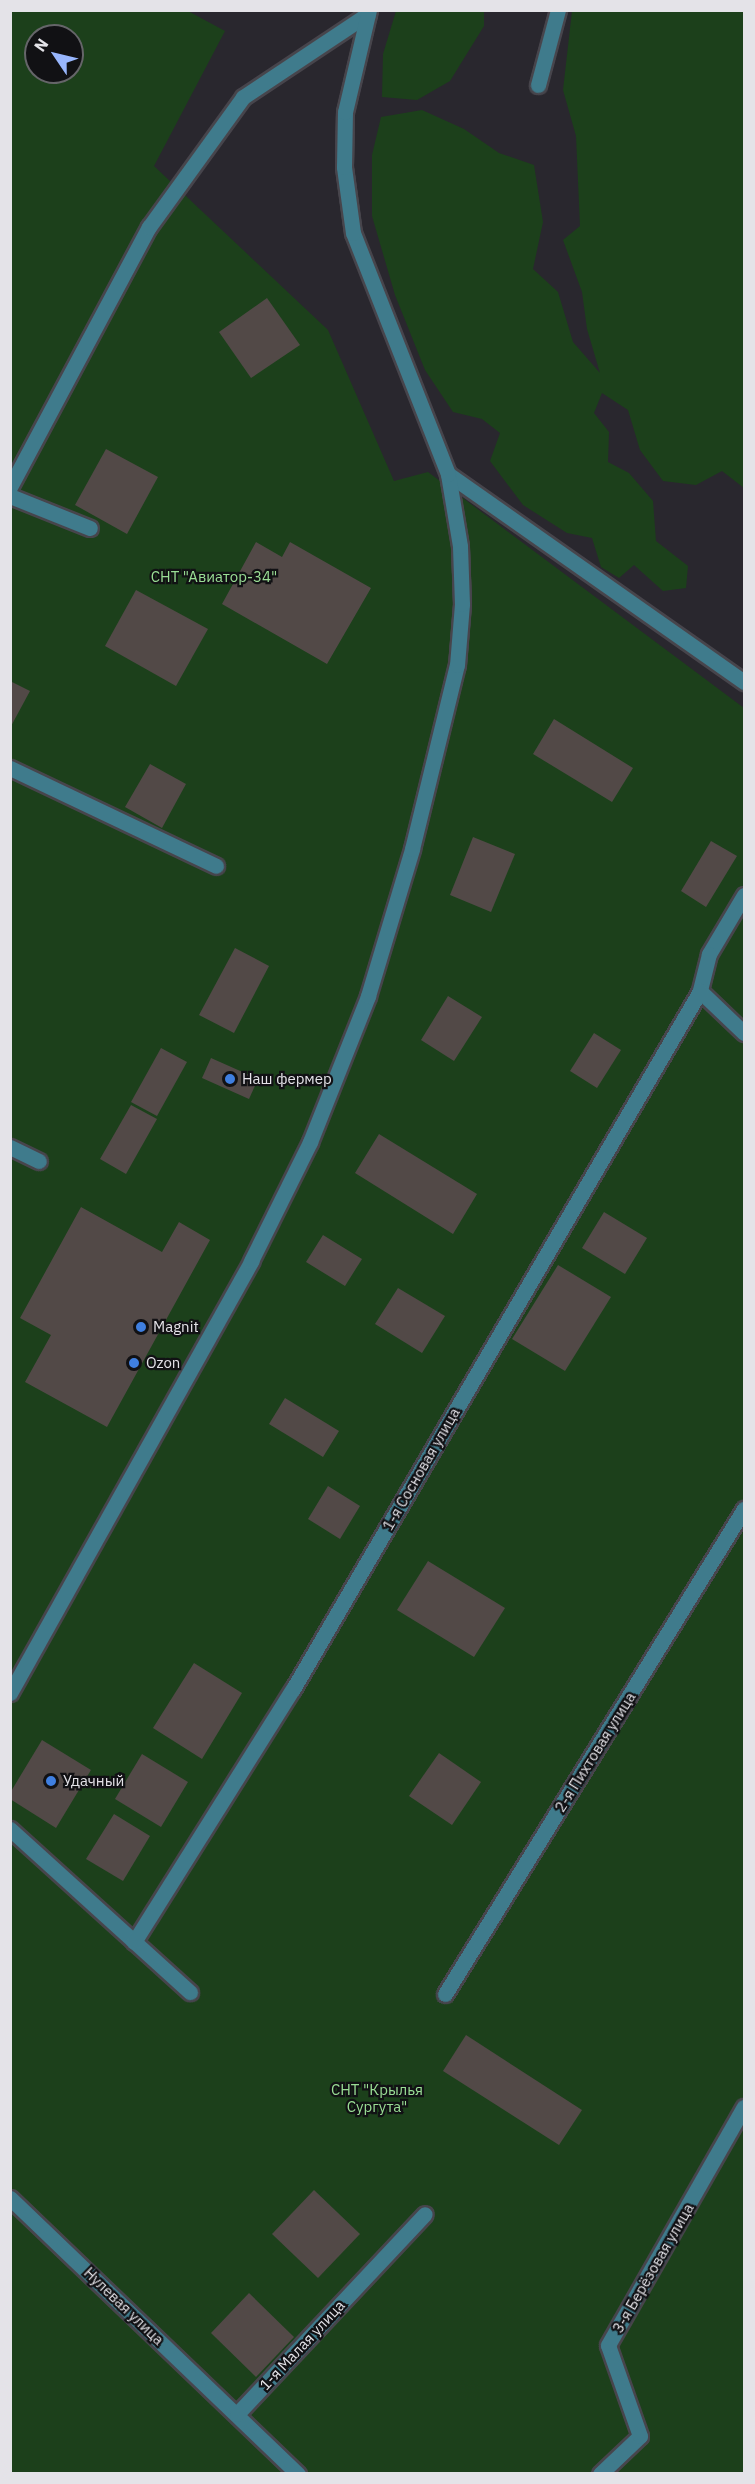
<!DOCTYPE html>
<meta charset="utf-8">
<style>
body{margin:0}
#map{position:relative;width:755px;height:2484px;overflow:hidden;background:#29272e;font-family:"IBM Plex Sans",sans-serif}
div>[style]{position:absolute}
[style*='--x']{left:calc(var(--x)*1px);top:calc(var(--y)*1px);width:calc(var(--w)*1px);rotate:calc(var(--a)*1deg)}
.green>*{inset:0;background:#1c401b}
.building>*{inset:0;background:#524947}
.roads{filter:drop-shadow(2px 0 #47454c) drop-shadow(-2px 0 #47454c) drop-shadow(0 2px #47454c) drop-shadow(0 -2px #47454c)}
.minor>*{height:15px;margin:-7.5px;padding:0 7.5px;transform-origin:7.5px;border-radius:7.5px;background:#3f7b8c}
.dots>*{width:16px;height:16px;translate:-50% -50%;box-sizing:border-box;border:3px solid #111114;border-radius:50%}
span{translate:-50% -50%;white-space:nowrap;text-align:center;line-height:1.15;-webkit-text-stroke:4.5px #111114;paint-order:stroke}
.park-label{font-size:15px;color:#9ade95}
.poi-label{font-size:15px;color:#e4e3e8}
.left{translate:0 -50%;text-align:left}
.street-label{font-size:15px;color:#e4e3e8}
.frame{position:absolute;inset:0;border:12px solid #e4e3e8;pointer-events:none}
.north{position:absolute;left:24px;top:24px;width:60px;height:60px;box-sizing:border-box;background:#111114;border:2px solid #656569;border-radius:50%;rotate:305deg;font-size:16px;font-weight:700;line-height:24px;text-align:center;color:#e4e3e8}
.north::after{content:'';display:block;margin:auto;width:21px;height:27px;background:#98b6fd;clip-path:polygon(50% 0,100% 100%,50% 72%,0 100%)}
</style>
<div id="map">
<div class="green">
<i style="clip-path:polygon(evenodd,11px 11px,188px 11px,225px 31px,154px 166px,328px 330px,394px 481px,428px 472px,744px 708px,744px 2473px,11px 2474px,11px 11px,36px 36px,72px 36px,72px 72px,36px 72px,36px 36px)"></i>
<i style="clip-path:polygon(396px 11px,484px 11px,484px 26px,450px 81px,417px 100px,382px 97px,383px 54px)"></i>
<i style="clip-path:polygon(572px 11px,744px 11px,744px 488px,722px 471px,696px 485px,663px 481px,640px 450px,628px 410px,602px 393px,594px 413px,609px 432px,608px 462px,629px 473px,653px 501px,656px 541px,688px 566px,686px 588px,663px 591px,634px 565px,619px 578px,601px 567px,592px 538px,567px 533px,523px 505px,490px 461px,500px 433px,482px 419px,453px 412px,425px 370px,395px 295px,372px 216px,372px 155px,381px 117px,422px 110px,464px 129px,499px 153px,534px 165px,543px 222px,533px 269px,558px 292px,573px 342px,600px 373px,587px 329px,582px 292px,563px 240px,580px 226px,576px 136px,563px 90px)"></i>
</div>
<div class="building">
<i style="clip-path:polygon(267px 298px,300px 345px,251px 378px,219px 332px)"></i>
<i style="clip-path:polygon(106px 449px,158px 477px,127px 534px,75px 505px)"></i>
<i style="clip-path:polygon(256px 542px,282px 557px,290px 542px,371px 588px,327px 664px,222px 604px)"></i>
<i style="clip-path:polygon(136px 590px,208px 629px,176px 686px,105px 646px)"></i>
<i style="clip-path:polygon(10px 681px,30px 691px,10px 728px)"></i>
<i style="clip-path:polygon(554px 719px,633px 768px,612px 802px,533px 754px)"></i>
<i style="clip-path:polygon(150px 764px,186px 784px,162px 828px,125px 807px)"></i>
<i style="clip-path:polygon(473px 837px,515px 854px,491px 912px,450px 895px)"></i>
<i style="clip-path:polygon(711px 841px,737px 856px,706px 907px,681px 891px)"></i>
<i style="clip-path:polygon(235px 948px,269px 966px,234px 1033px,199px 1015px)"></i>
<i style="clip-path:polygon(448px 996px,482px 1017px,454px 1061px,421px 1040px)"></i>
<i style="clip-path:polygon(594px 1033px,621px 1050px,597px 1088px,570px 1071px)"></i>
<i style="clip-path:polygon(161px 1048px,187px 1062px,157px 1116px,131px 1102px)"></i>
<i style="clip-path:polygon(211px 1058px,258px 1079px,249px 1099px,202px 1078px)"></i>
<i style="clip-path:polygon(131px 1105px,157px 1119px,126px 1174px,100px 1159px)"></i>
<i style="clip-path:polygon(379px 1134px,477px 1194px,453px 1234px,355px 1173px)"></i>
<i style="clip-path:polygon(81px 1207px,162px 1252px,179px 1222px,210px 1240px,107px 1427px,25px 1382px,51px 1335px,20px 1318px)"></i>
<i style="clip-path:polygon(604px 1212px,647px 1238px,625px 1274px,582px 1248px)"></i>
<i style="clip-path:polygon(323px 1235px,362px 1259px,345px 1286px,306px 1262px)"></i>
<i style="clip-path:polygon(558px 1265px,611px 1297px,565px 1371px,512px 1339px)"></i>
<i style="clip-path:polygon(398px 1288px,445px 1316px,422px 1353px,375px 1324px)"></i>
<i style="clip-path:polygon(285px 1398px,339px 1431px,323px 1457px,269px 1424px)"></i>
<i style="clip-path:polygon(328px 1486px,360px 1506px,340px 1539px,308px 1519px)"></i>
<i style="clip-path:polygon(428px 1561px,505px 1608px,474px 1657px,397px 1610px)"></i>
<i style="clip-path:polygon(194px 1663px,242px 1693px,202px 1759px,153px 1728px)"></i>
<i style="clip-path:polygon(42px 1740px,91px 1770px,56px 1828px,10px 1799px,10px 1793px)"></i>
<i style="clip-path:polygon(439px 1753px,481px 1782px,452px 1825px,409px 1796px)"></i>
<i style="clip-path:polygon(142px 1754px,188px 1782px,161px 1827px,115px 1799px)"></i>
<i style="clip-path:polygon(114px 1814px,150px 1836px,123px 1881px,86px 1859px)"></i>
<i style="clip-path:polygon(466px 2035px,582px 2110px,559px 2145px,443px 2071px)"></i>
<i style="clip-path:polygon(314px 2190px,360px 2234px,318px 2278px,272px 2234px)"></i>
<i style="clip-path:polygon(249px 2293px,294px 2337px,256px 2377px,211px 2333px)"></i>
</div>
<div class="roads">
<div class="minor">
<i style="--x:538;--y:85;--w:78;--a:-75.1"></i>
<i style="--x:448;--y:474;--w:362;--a:35.1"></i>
<i style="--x:10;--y:487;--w:295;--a:-61.9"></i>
<i style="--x:149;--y:227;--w:160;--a:-54.1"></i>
<i style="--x:243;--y:97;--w:150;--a:-33.6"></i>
<i style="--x:10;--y:496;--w:86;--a:21.8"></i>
<i style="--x:10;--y:768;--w:228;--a:25.4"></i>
<i style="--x:744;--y:895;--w:69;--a:120.7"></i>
<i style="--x:709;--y:954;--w:38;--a:104"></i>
<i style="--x:700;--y:991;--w:61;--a:43.7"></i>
<i style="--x:10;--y:1147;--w:32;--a:26"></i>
<i style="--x:10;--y:1693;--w:495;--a:-60.8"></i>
<i style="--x:251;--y:1261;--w:133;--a:-63.6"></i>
<i style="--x:310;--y:1142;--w:157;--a:-68.3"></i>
<i style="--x:368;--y:996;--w:153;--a:-73.3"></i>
<i style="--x:412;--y:849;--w:189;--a:-76.3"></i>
<i style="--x:457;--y:665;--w:61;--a:-85.3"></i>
<i style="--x:462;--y:604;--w:58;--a:-92"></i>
<i style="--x:460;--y:546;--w:73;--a:-99.5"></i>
<i style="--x:448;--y:474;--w:259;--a:-111.5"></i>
<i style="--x:353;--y:233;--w:67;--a:-97.8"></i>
<i style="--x:344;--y:167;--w:55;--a:-89"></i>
<i style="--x:345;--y:112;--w:105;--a:-76.8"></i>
<i style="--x:10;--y:1829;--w:243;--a:42.2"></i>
<i style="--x:134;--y:1942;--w:299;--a:-57.9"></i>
<i style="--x:293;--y:1689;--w:808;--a:-59.75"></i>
<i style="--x:445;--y:1994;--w:570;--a:-58.35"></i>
<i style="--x:10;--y:2198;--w:399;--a:43.8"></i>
<i style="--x:237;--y:2414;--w:274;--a:-46.8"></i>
<i style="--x:600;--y:2474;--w:55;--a:-43.5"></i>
<i style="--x:640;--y:2436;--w:96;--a:-109.4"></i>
<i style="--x:608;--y:2345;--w:274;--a:-60.3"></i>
</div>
</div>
<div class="dots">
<i style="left:230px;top:1079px;background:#3f7fe0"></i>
<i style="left:141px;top:1327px;background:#3f7fe0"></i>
<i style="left:134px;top:1363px;background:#3f7fe0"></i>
<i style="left:51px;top:1781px;background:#3f7fe0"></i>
</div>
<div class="park-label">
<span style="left:214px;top:577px">СНТ "Авиатор-34"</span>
<span style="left:377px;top:2098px">CНТ "Крылья<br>Сургута"</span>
</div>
<div class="poi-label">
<span class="left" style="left:242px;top:1079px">Наш фермер</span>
<span class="left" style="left:153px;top:1327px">Magnit</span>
<span class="left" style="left:146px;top:1363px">Ozon</span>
<span class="left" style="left:63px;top:1781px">Удачный</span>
</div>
<div class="street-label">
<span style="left:421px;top:1469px;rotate:-60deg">1-я Сосновая улица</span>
<span style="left:595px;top:1752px;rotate:-58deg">2-я Пихтовая улица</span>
<span style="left:653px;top:2268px;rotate:-60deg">3-я Берёзовая улица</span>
<span style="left:124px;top:2306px;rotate:44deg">Нулевая улица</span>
<span style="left:302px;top:2345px;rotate:-47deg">1-я Малая улица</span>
</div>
<div class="frame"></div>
<div class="north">N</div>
</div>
